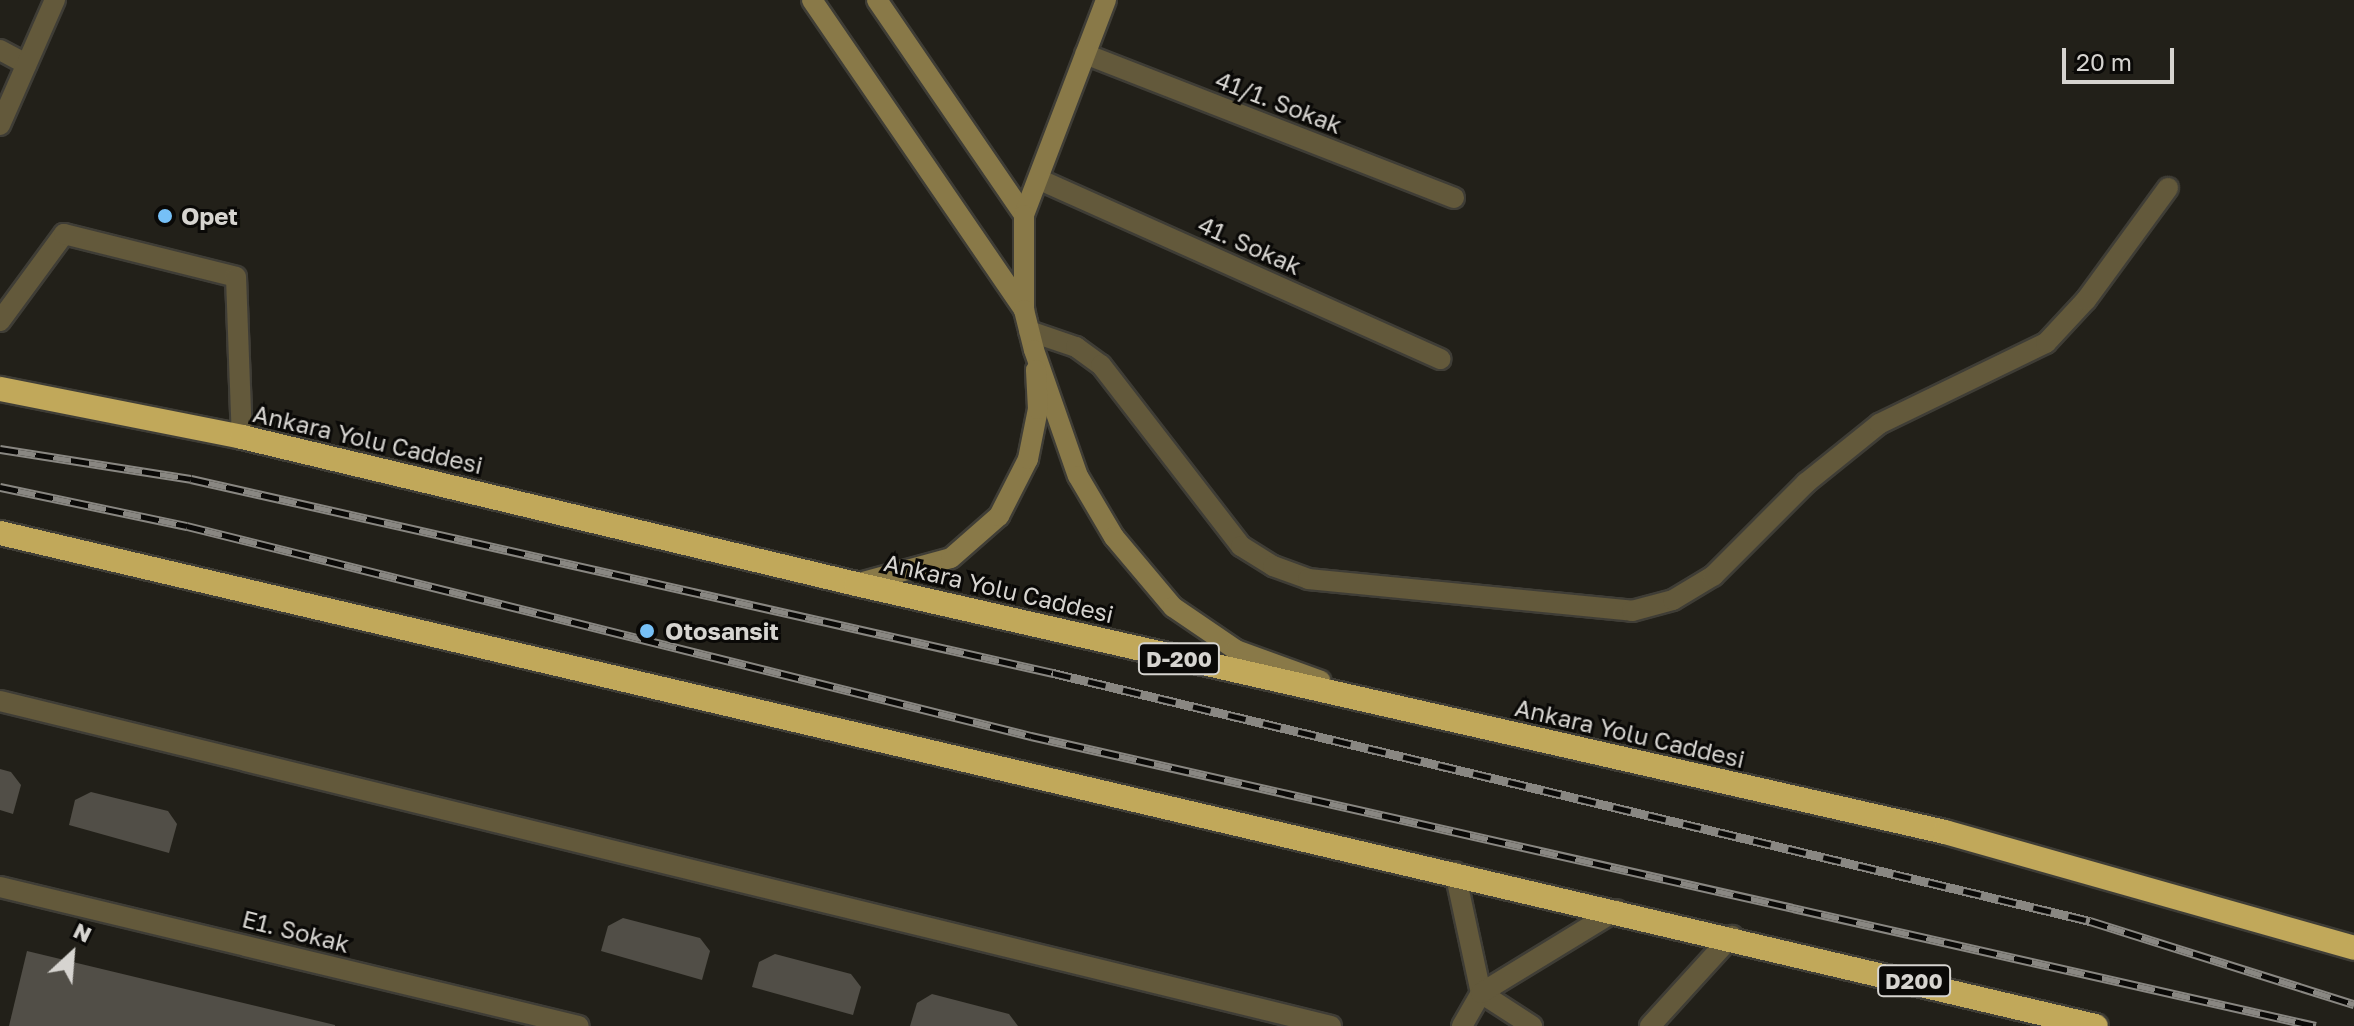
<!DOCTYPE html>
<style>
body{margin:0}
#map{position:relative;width:2354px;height:1026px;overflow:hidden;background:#222019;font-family:"Golos Text",sans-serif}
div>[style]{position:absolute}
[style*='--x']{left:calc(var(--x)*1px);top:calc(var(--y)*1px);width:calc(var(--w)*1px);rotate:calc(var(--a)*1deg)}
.building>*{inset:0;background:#514e47}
.roads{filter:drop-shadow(2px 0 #3f3d36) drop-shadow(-2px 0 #3f3d36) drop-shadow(0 2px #3f3d36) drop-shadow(0 -2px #3f3d36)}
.lane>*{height:20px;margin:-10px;padding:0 10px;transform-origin:10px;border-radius:10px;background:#63593b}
.street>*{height:20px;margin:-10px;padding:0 10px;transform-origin:10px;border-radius:10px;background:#63593b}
.secondary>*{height:20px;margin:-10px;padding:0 10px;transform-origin:10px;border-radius:10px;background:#897948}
.highway>*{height:24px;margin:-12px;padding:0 12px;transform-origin:12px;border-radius:12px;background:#c1a85a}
.rail>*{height:9px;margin-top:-4.5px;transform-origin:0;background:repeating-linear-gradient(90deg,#0a0907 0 18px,#898782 0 36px);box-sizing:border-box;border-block:2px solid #898782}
.dots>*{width:22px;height:22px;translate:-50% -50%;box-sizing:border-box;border:4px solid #0a0907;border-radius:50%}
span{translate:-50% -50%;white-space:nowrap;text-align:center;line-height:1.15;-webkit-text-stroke:6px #0a0907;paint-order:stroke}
.shield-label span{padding:2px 6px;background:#0a0907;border:2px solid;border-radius:6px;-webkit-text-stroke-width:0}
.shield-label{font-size:22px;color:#d6d4d0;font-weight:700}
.street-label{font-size:24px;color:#d6d4d0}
.poi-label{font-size:24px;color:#d6d4d0;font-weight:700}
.left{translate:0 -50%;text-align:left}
.north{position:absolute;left:32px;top:914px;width:80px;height:80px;-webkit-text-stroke:6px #0a0907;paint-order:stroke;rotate:26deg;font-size:22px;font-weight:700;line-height:32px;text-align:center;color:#d6d4d0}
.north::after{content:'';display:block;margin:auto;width:28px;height:36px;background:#d6d4d0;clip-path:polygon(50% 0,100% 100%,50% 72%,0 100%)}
.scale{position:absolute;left:2062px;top:48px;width:112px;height:36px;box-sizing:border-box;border:4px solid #d6d4d0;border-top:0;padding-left:10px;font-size:24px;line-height:28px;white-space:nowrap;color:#d6d4d0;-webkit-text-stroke:6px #0a0907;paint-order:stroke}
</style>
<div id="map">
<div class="building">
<i style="clip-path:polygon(0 769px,11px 772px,21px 785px,13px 814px,0 810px)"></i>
<i style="clip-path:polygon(91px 792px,168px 811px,177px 824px,169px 853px,69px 825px,75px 800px)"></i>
<i style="clip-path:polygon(623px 918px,700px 938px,710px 951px,702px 980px,601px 951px,608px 926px)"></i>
<i style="clip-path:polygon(27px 951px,335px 1025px,335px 1026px,9px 1026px)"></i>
<i style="clip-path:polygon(775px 954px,851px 974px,861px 987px,853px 1015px,752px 987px,759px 962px)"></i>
<i style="clip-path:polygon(932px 994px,1009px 1014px,1018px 1026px,910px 1026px,917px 1003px)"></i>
</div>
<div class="roads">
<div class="lane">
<i style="--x:0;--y:321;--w:108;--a:-53.7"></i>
<i style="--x:64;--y:234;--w:177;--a:14"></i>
<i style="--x:236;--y:277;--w:160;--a:87.9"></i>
<i style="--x:1029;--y:331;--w:50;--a:18.8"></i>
<i style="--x:1076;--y:347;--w:31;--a:36"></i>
<i style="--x:1101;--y:365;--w:229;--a:52.3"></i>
<i style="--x:1241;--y:546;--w:38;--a:32"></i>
<i style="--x:1273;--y:566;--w:37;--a:20"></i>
<i style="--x:1308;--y:579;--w:326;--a:5.6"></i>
<i style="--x:1632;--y:611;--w:42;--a:-15"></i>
<i style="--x:1673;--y:600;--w:47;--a:-31"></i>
<i style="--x:1713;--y:576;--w:132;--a:-45"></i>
<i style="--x:1806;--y:483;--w:94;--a:-38.9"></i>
<i style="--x:1879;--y:424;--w:186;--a:-25.9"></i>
<i style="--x:2046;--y:343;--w:59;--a:-47.1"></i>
<i style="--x:2086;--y:300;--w:139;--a:-53.8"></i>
<i style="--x:0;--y:701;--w:1370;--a:13.72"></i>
<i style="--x:1455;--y:872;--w:124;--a:77.9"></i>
<i style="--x:1481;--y:993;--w:61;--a:32.9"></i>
<i style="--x:1462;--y:1026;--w:38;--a:-60"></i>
<i style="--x:1481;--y:993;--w:159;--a:-31.4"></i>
<i style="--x:1650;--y:1026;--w:122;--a:-47.7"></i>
</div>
<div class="street">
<i style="--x:0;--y:50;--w:30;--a:28"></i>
<i style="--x:1085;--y:54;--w:396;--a:21.3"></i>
<i style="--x:0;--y:125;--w:137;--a:-66.3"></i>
<i style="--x:1038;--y:179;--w:441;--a:24.1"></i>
<i style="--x:0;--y:887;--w:595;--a:13.5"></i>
</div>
<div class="secondary">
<i style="--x:812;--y:0;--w:376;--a:55.6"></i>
<i style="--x:877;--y:0;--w:260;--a:55.6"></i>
<i style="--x:1106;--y:0;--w:230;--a:110.9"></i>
<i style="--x:1024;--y:215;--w:95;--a:90"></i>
<i style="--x:1024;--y:310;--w:41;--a:76"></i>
<i style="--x:1034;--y:350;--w:133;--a:70.8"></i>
<i style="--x:1078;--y:476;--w:71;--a:59.5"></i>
<i style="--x:1114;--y:537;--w:92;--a:49.9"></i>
<i style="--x:1173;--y:607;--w:76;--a:34.3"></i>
<i style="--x:1236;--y:650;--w:90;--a:20"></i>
<i style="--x:856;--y:584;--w:98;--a:-15.3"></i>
<i style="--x:951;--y:558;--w:64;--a:-41.2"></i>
<i style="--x:999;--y:516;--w:64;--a:-63"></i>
<i style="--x:1028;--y:459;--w:51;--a:-78.7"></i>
<i style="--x:1038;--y:409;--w:39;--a:-93"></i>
</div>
<div class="highway">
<i style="--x:0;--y:389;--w:247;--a:11.2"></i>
<i style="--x:242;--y:437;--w:631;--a:13.46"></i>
<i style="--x:856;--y:584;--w:1117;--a:12.83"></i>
<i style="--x:1945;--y:832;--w:425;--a:15.8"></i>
<i style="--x:0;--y:533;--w:2153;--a:13.24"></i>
</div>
</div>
<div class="rail">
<i style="--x:0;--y:449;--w:193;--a:8.9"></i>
<i style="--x:191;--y:479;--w:884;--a:12.68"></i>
<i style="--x:1053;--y:673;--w:1066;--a:13.45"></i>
<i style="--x:2090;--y:921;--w:277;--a:17.5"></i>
<i style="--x:0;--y:487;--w:191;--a:11.8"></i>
<i style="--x:187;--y:526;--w:870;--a:13.97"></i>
<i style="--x:1031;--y:736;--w:1317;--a:12.72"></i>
</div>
<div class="dots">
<i style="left:165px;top:216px;background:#76c0f7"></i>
<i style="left:647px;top:631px;background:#76c0f7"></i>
</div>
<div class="shield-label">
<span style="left:1179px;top:659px">D-200</span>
<span style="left:1914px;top:981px">D200</span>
</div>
<div class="street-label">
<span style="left:1279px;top:102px;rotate:21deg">41/1. Sokak</span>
<span style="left:1250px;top:245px;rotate:24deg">41. Sokak</span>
<span style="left:368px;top:439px;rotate:13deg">Ankara Yolu Caddesi</span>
<span style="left:999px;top:588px;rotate:13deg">Ankara Yolu Caddesi</span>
<span style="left:1630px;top:733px;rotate:13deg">Ankara Yolu Caddesi</span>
<span style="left:296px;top:931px;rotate:14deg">E1. Sokak</span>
</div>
<div class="poi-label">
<span class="left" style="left:181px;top:216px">Opet</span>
<span class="left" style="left:665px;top:631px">Otosansit</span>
</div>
<div class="north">N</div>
<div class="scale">20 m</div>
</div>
